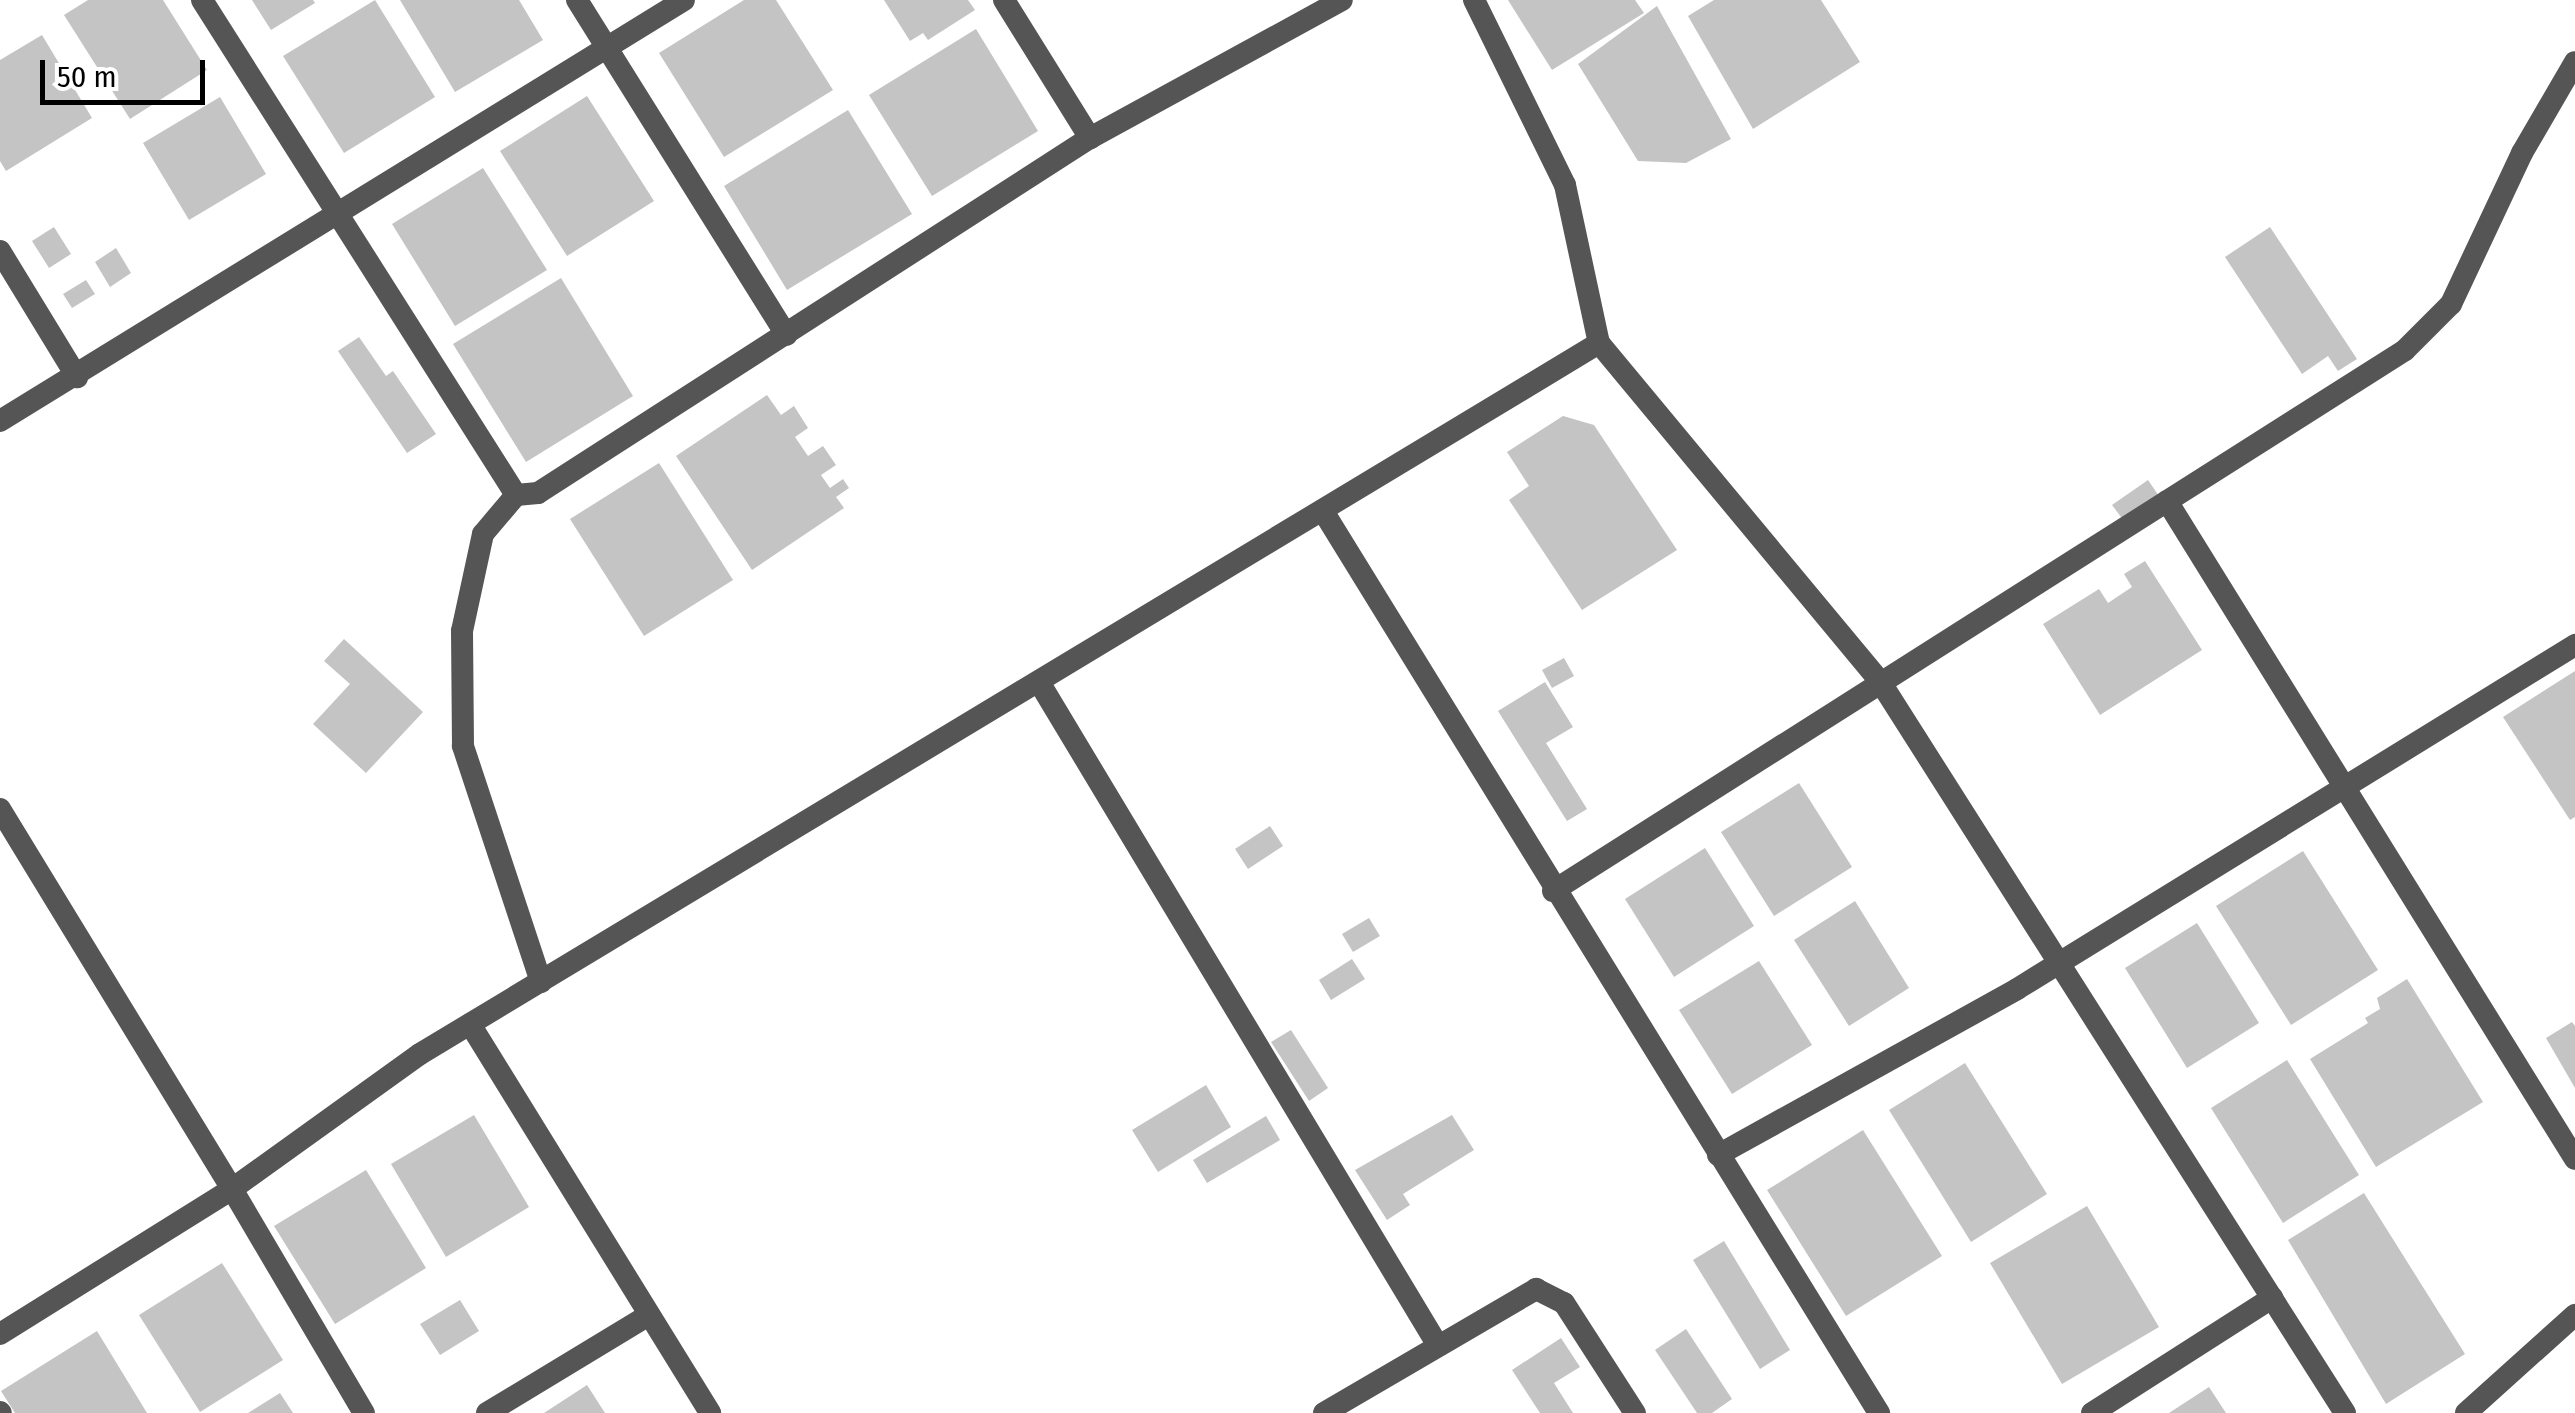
<!DOCTYPE html>
<style>
body{margin:0}
#map{position:relative;width:2575px;height:1413px;overflow:hidden;background:#fff;font-family:"Fira Sans Condensed",sans-serif}
div>[style]{position:absolute}
[style*='--x']{left:calc(var(--x)*1px);top:calc(var(--y)*1px);width:calc(var(--w)*1px);rotate:calc(var(--a)*1deg)}
.building>*{inset:0;background:#c4c4c4}
.minor>*{height:22px;margin:-11px;padding:0 11px;transform-origin:11px;border-radius:11px;background:#555}
span{translate:-50% -50%;white-space:nowrap;text-align:center;line-height:1.15;-webkit-text-stroke:8px #fff;paint-order:stroke}
.scale{position:absolute;left:40px;top:60px;width:165px;height:45px;box-sizing:border-box;border:5px solid #000;border-top:0;padding-left:12px;font-size:30px;line-height:35px;white-space:nowrap;color:#000;-webkit-text-stroke:8px #fff;paint-order:stroke}
</style>
<div id="map">
<div class="building">
<i style="clip-path:polygon(88px 0,163px 0,207px 70px,130px 119px,64px 15px)"></i>
<i style="clip-path:polygon(252px 0,313px 0,315px 3px,271px 30px)"></i>
<i style="clip-path:polygon(375px 0,435px 97px,344px 153px,283px 56px)"></i>
<i style="clip-path:polygon(400px 0,519px 0,543px 40px,455px 92px)"></i>
<i style="clip-path:polygon(744px 0,776px 0,833px 90px,724px 157px,659px 53px)"></i>
<i style="clip-path:polygon(884px 0,968px 0,975px 10px,928px 40px,923px 33px,910px 41px)"></i>
<i style="clip-path:polygon(1508px 0,1635px 0,1644px 13px,1552px 70px)"></i>
<i style="clip-path:polygon(1714px 0,1821px 0,1860px 62px,1753px 129px,1688px 16px)"></i>
<i style="clip-path:polygon(1657px 6px,1731px 139px,1686px 163px,1638px 161px,1578px 64px)"></i>
<i style="clip-path:polygon(976px 29px,1038px 131px,932px 196px,869px 95px)"></i>
<i style="clip-path:polygon(42px 35px,92px 118px,6px 171px,0 161px,0 60px)"></i>
<i style="clip-path:polygon(587px 96px,654px 201px,567px 256px,500px 151px)"></i>
<i style="clip-path:polygon(220px 97px,266px 174px,189px 220px,143px 143px)"></i>
<i style="clip-path:polygon(848px 110px,912px 214px,787px 290px,724px 186px)"></i>
<i style="clip-path:polygon(483px 168px,547px 270px,455px 326px,392px 224px)"></i>
<i style="clip-path:polygon(54px 227px,71px 254px,49px 268px,32px 241px)"></i>
<i style="clip-path:polygon(2270px 227px,2357px 359px,2338px 371px,2328px 356px,2302px 374px,2225px 257px)"></i>
<i style="clip-path:polygon(116px 248px,131px 273px,110px 287px,95px 262px)"></i>
<i style="clip-path:polygon(561px 278px,633px 396px,526px 462px,453px 344px)"></i>
<i style="clip-path:polygon(86px 280px,95px 294px,72px 308px,63px 294px)"></i>
<i style="clip-path:polygon(359px 337px,386px 376px,393px 371px,436px 434px,407px 453px,338px 351px)"></i>
<i style="clip-path:polygon(767px 395px,781px 415px,794px 406px,808px 428px,795px 437px,808px 456px,823px 446px,836px 465px,821px 475px,830px 488px,843px 479px,849px 488px,836px 497px,844px 508px,752px 570px,676px 456px)"></i>
<i style="clip-path:polygon(1563px 416px,1594px 425px,1677px 550px,1582px 610px,1509px 500px,1529px 486px,1507px 452px)"></i>
<i style="clip-path:polygon(659px 463px,733px 580px,644px 636px,570px 519px)"></i>
<i style="clip-path:polygon(2148px 480px,2159px 496px,2124px 521px,2112px 505px)"></i>
<i style="clip-path:polygon(2145px 561px,2202px 650px,2100px 715px,2043px 624px,2099px 589px,2108px 603px,2132px 587px,2124px 574px)"></i>
<i style="clip-path:polygon(344px 639px,423px 712px,366px 773px,313px 724px,350px 684px,324px 661px)"></i>
<i style="clip-path:polygon(1564px 658px,1574px 676px,1552px 688px,1542px 670px)"></i>
<i style="clip-path:polygon(2575px 671px,2575px 817px,2570px 820px,2503px 717px)"></i>
<i style="clip-path:polygon(1545px 682px,1573px 727px,1546px 743px,1587px 809px,1567px 821px,1498px 711px)"></i>
<i style="clip-path:polygon(1799px 783px,1852px 867px,1774px 916px,1721px 832px)"></i>
<i style="clip-path:polygon(1270px 826px,1283px 846px,1248px 869px,1235px 849px)"></i>
<i style="clip-path:polygon(1705px 848px,1754px 926px,1674px 977px,1625px 899px)"></i>
<i style="clip-path:polygon(2303px 851px,2378px 970px,2291px 1025px,2216px 906px)"></i>
<i style="clip-path:polygon(1855px 901px,1909px 988px,1849px 1026px,1794px 940px)"></i>
<i style="clip-path:polygon(1369px 918px,1380px 936px,1353px 952px,1342px 934px)"></i>
<i style="clip-path:polygon(2197px 923px,2259px 1023px,2187px 1068px,2125px 968px)"></i>
<i style="clip-path:polygon(1352px 959px,1365px 979px,1331px 1000px,1319px 980px)"></i>
<i style="clip-path:polygon(1759px 961px,1812px 1045px,1732px 1094px,1679px 1010px)"></i>
<i style="clip-path:polygon(2407px 979px,2483px 1102px,2376px 1167px,2310px 1059px,2368px 1023px,2365px 1018px,2380px 1009px,2377px 998px)"></i>
<i style="clip-path:polygon(2572px 1022px,2575px 1026px,2575px 1088px,2546px 1038px)"></i>
<i style="clip-path:polygon(1291px 1030px,1328px 1088px,1309px 1101px,1271px 1042px)"></i>
<i style="clip-path:polygon(2287px 1060px,2359px 1175px,2283px 1223px,2211px 1108px)"></i>
<i style="clip-path:polygon(1965px 1063px,2047px 1194px,1971px 1242px,1889px 1110px)"></i>
<i style="clip-path:polygon(1206px 1085px,1231px 1127px,1158px 1172px,1132px 1130px)"></i>
<i style="clip-path:polygon(474px 1115px,529px 1207px,446px 1257px,391px 1164px)"></i>
<i style="clip-path:polygon(1452px 1115px,1474px 1150px,1403px 1194px,1410px 1205px,1387px 1220px,1355px 1170px)"></i>
<i style="clip-path:polygon(1266px 1116px,1280px 1140px,1207px 1183px,1193px 1160px)"></i>
<i style="clip-path:polygon(1863px 1130px,1942px 1256px,1846px 1316px,1767px 1190px)"></i>
<i style="clip-path:polygon(366px 1170px,426px 1268px,335px 1324px,274px 1226px)"></i>
<i style="clip-path:polygon(2364px 1193px,2465px 1354px,2386px 1404px,2288px 1240px)"></i>
<i style="clip-path:polygon(2087px 1206px,2159px 1327px,2062px 1384px,1990px 1263px)"></i>
<i style="clip-path:polygon(1724px 1241px,1790px 1350px,1760px 1369px,1693px 1260px)"></i>
<i style="clip-path:polygon(222px 1263px,283px 1360px,200px 1412px,139px 1315px)"></i>
<i style="clip-path:polygon(460px 1300px,479px 1331px,440px 1355px,420px 1324px)"></i>
<i style="clip-path:polygon(1686px 1329px,1732px 1399px,1712px 1413px,1697px 1413px,1655px 1350px)"></i>
<i style="clip-path:polygon(97px 1331px,147px 1413px,15px 1413px,1px 1391px)"></i>
<i style="clip-path:polygon(1561px 1338px,1580px 1367px,1554px 1383px,1573px 1413px,1540px 1413px,1512px 1370px)"></i>
<i style="clip-path:polygon(587px 1385px,605px 1413px,544px 1413px)"></i>
<i style="clip-path:polygon(2209px 1387px,2226px 1413px,2169px 1413px)"></i>
<i style="clip-path:polygon(280px 1393px,293px 1413px,248px 1413px)"></i>
</div>
<div class="minor">
<i style="--x:202;--y:0;--w:586;--a:57.61"></i>
<i style="--x:577;--y:0;--w:395;--a:58"></i>
<i style="--x:1004;--y:0;--w:163;--a:58.1"></i>
<i style="--x:1474;--y:0;--w:206;--a:63.8"></i>
<i style="--x:1565;--y:185;--w:162;--a:77.9"></i>
<i style="--x:1599;--y:343;--w:442;--a:50.3"></i>
<i style="--x:1881;--y:683;--w:865;--a:57.56"></i>
<i style="--x:0;--y:251;--w:148;--a:58.6"></i>
<i style="--x:0;--y:421;--w:803;--a:-31.61"></i>
<i style="--x:2167;--y:501;--w:774;--a:58.2"></i>
<i style="--x:1323;--y:511;--w:1060;--a:58.35"></i>
<i style="--x:1039;--y:682;--w:772;--a:58.99"></i>
<i style="--x:0;--y:809;--w:445;--a:58.6"></i>
<i style="--x:232;--y:1189;--w:231;--a:-35.7"></i>
<i style="--x:420;--y:1054;--w:1377;--a:-31.09"></i>
<i style="--x:1553;--y:891;--w:1009;--a:-32.41"></i>
<i style="--x:2405;--y:350;--w:65;--a:-45"></i>
<i style="--x:2451;--y:304;--w:167;--a:-64.8"></i>
<i style="--x:2522;--y:153;--w:105;--a:-59.8"></i>
<i style="--x:541;--y:982;--w:249;--a:-108.3"></i>
<i style="--x:463;--y:746;--w:115;--a:-90.5"></i>
<i style="--x:462;--y:631;--w:99;--a:-77.8"></i>
<i style="--x:483;--y:534;--w:51;--a:-49.8"></i>
<i style="--x:516;--y:495;--w:22;--a:-5"></i>
<i style="--x:538;--y:493;--w:656;--a:-32.75"></i>
<i style="--x:1090;--y:138;--w:287;--a:-28.7"></i>
<i style="--x:470;--y:1024;--w:457;--a:58.3"></i>
<i style="--x:1718;--y:1155;--w:342;--a:-29"></i>
<i style="--x:2017;--y:989;--w:656;--a:-31.65"></i>
<i style="--x:0;--y:1334;--w:274;--a:-32"></i>
<i style="--x:232;--y:1189;--w:260;--a:59.5"></i>
<i style="--x:0;--y:1412;--w:1;--a:45"></i>
<i style="--x:487;--y:1413;--w:187;--a:-31.2"></i>
<i style="--x:1324;--y:1413;--w:246;--a:-30.3"></i>
<i style="--x:1536;--y:1289;--w:31;--a:27"></i>
<i style="--x:1564;--y:1303;--w:131;--a:57.2"></i>
<i style="--x:2092;--y:1413;--w:214;--a:-32.6"></i>
<i style="--x:2466;--y:1413;--w:147;--a:-42"></i>
</div>
<div class="scale">50 m</div>
</div>
